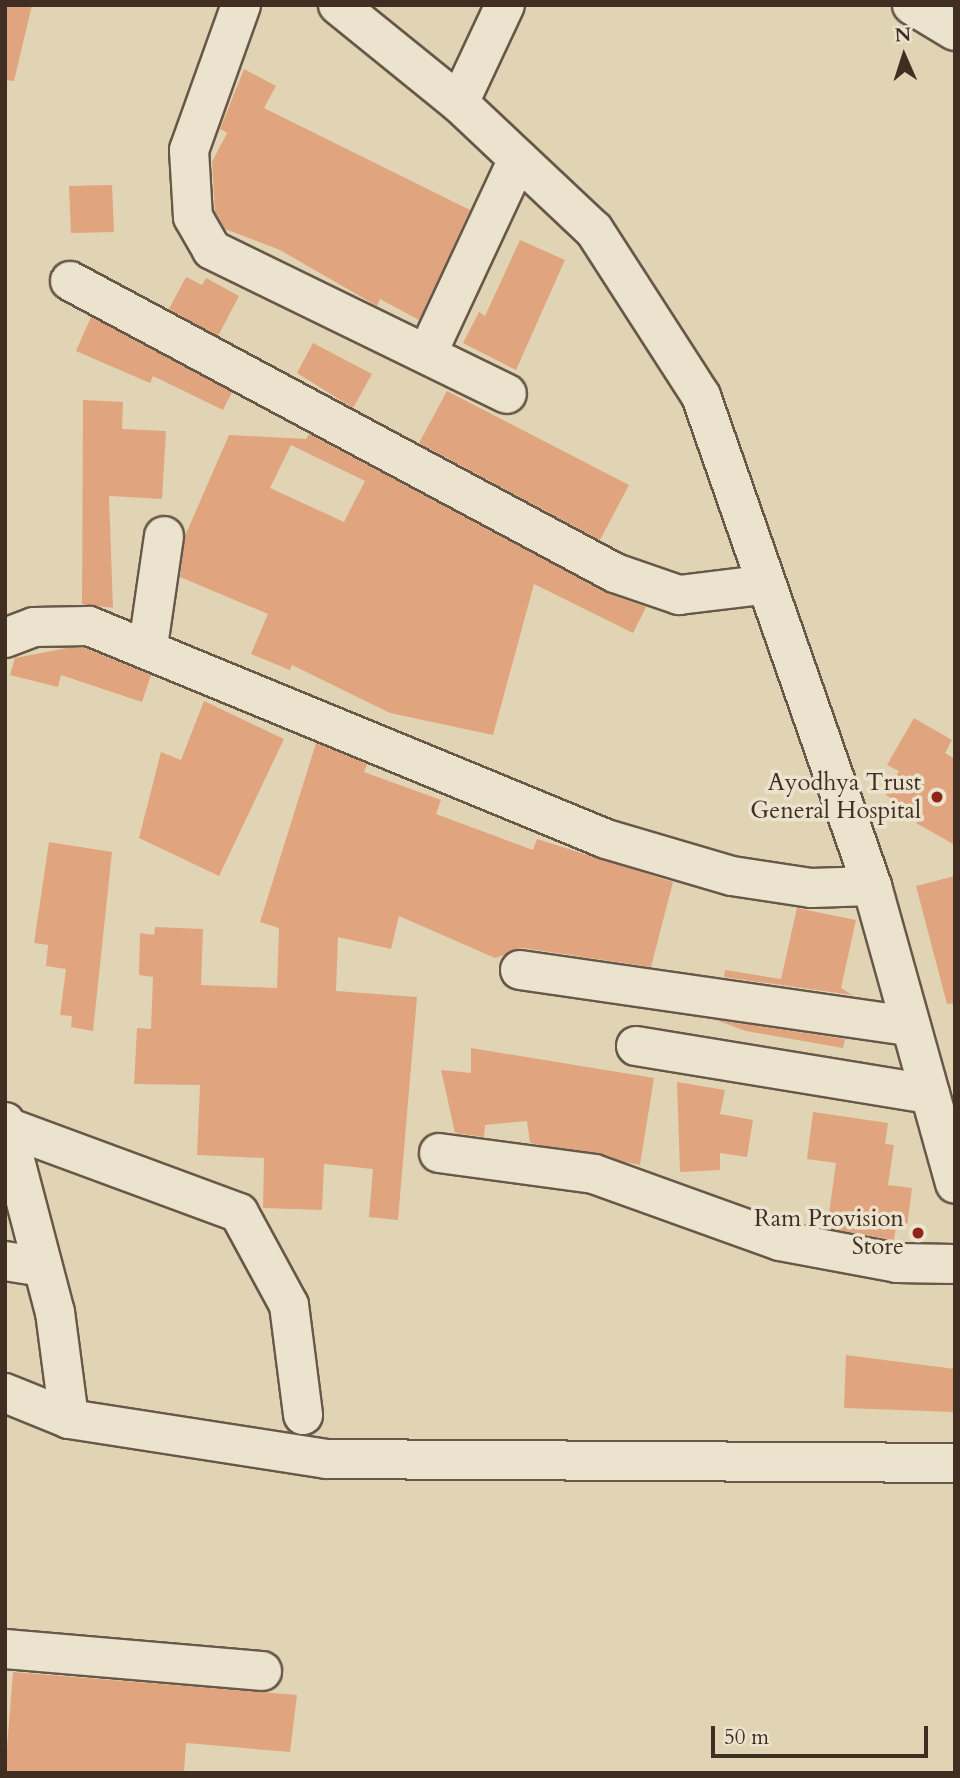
<!DOCTYPE html>
<style>
body{margin:0}
#map{position:relative;width:960px;height:1778px;overflow:hidden;background:#e1d4b5;font-family:Cardo,serif}
div>[style]{position:absolute}
[style*='--x']{left:calc(var(--x)*1px);top:calc(var(--y)*1px);width:calc(var(--w)*1px);rotate:calc(var(--a)*1deg)}
.building>*{inset:0;background:#e0a57e}
.roads{filter:drop-shadow(2px 0 #685848) drop-shadow(-2px 0 #685848) drop-shadow(0 2px #685848) drop-shadow(0 -2px #685848)}
.minor>*{height:38px;margin:-19px;padding:0 19px;transform-origin:19px;border-radius:19px;background:#ece3cf}
.dots>*{width:19px;height:19px;translate:-50% -50%;box-sizing:border-box;border:4px solid #ece3cf;border-radius:50%}
span{translate:-50% -50%;white-space:nowrap;text-align:center;line-height:1.15;-webkit-text-stroke:7px #ece3cf;paint-order:stroke}
.poi-label{font-size:24px;color:#402e23}
.right{translate:-100% -50%;text-align:right}
.frame{position:absolute;inset:0;border:7px solid #402e23;pointer-events:none}
.north{position:absolute;left:869px;top:21px;width:70px;height:70px;-webkit-text-stroke:5px #ece3cf;paint-order:stroke;rotate:357deg;font-size:19px;font-weight:700;line-height:28px;text-align:center;color:#402e23}
.north::after{content:'';display:block;margin:auto;width:24px;height:32px;background:#402e23;clip-path:polygon(50% 0,100% 100%,50% 72%,0 100%)}
.scale{position:absolute;left:711px;top:1726px;width:217px;height:32px;box-sizing:border-box;border:4px solid #402e23;border-top:0;padding-left:9px;font-size:21px;line-height:24px;white-space:nowrap;color:#402e23;-webkit-text-stroke:5px #ece3cf;paint-order:stroke}
</style>
<div id="map">
<div class="building">
<i style="clip-path:polygon(5px 5px,32px 5px,14px 81px,5px 80px)"></i>
<i style="clip-path:polygon(244px 69px,276px 86px,264px 108px,470px 210px,419px 320px,380px 299px,377px 306px,280px 250px,225px 229px,215px 211px,212px 162px,227px 133px,220px 129px)"></i>
<i style="clip-path:polygon(112px 185px,114px 232px,71px 233px,69px 186px)"></i>
<i style="clip-path:polygon(520px 240px,565px 260px,516px 370px,463px 343px,479px 312px,485px 316px)"></i>
<i style="clip-path:polygon(186px 277px,202px 285px,206px 278px,239px 296px,218px 336px,169px 309px)"></i>
<i style="clip-path:polygon(91px 317px,232px 392px,223px 410px,153px 376px,150px 383px,76px 351px)"></i>
<i style="clip-path:polygon(313px 343px,372px 374px,353px 408px,297px 373px)"></i>
<i style="clip-path:polygon(447px 391px,629px 485px,600px 540px,419px 443px)"></i>
<i style="clip-path:polygon(83px 400px,123px 402px,122px 429px,166px 431px,162px 499px,109px 496px,113px 608px,82px 604px)"></i>
<i style="clip-path:polygon(evenodd,309px 434px,605px 592px,646px 607px,633px 633px,534px 584px,493px 735px,390px 713px,292px 665px,290px 670px,251px 654px,268px 614px,180px 577px,185px 536px,229px 435px,306px 439px,309px 434px,291px 445px,365px 481px,344px 522px,270px 488px,291px 445px)"></i>
<i style="clip-path:polygon(67px 648px,85px 648px,151px 675px,142px 702px,61px 675px,58px 687px,10px 675px,15px 658px)"></i>
<i style="clip-path:polygon(204px 701px,284px 739px,219px 876px,139px 838px,161px 752px,181px 760px)"></i>
<i style="clip-path:polygon(914px 718px,952px 740px,945px 753px,955px 759px,955px 845px,916px 823px,921px 815px,886px 795px,899px 771px,887px 765px)"></i>
<i style="clip-path:polygon(316px 743px,367px 764px,364px 772px,441px 800px,436px 814px,533px 850px,537px 839px,673px 882px,651px 967px,523px 948px,495px 958px,399px 916px,391px 949px,338px 937px,336px 991px,417px 997px,398px 1220px,369px 1217px,373px 1169px,324px 1164px,322px 1210px,263px 1208px,264px 1158px,197px 1155px,200px 1085px,134px 1084px,137px 1028px,151px 1029px,153px 977px,139px 975px,140px 933px,154px 935px,155px 927px,203px 929px,201px 985px,277px 988px,279px 928px,260px 922px)"></i>
<i style="clip-path:polygon(49px 842px,112px 852px,93px 1031px,71px 1027px,72px 1016px,60px 1015px,66px 969px,46px 966px,48px 945px,34px 943px)"></i>
<i style="clip-path:polygon(955px 876px,955px 1003px,947px 1004px,916px 886px)"></i>
<i style="clip-path:polygon(797px 908px,856px 920px,841px 988px,852px 995px,724px 977px,725px 970px,781px 979px)"></i>
<i style="clip-path:polygon(716px 1020px,845px 1039px,843px 1048px,746px 1031px)"></i>
<i style="clip-path:polygon(471px 1048px,654px 1078px,640px 1165px,530px 1143px,527px 1121px,485px 1125px,484px 1137px,455px 1133px,441px 1070px,471px 1073px)"></i>
<i style="clip-path:polygon(677px 1082px,725px 1090px,720px 1114px,753px 1120px,747px 1157px,720px 1153px,720px 1170px,680px 1172px)"></i>
<i style="clip-path:polygon(813px 1112px,888px 1123px,885px 1144px,894px 1145px,888px 1185px,912px 1188px,907px 1227px,896px 1226px,894px 1240px,827px 1228px,836px 1163px,807px 1159px)"></i>
<i style="clip-path:polygon(846px 1355px,955px 1369px,954px 1412px,844px 1408px)"></i>
<i style="clip-path:polygon(13px 1672px,297px 1695px,290px 1752px,186px 1743px,184px 1773px,5px 1773px)"></i>
</div>
<div class="roads">
<div class="minor">
<i style="--x:241;--y:5;--w:154;--a:109.7"></i>
<i style="--x:189;--y:150;--w:67;--a:86.6"></i>
<i style="--x:193;--y:217;--w:38;--a:60"></i>
<i style="--x:212;--y:250;--w:328;--a:26"></i>
<i style="--x:338;--y:5;--w:156;--a:39"></i>
<i style="--x:459;--y:103;--w:185;--a:43.3"></i>
<i style="--x:594;--y:230;--w:197;--a:57.2"></i>
<i style="--x:701;--y:396;--w:519;--a:70.76"></i>
<i style="--x:872;--y:886;--w:309;--a:74.4"></i>
<i style="--x:912;--y:5;--w:50;--a:31.2"></i>
<i style="--x:459;--y:103;--w:108;--a:-64.9"></i>
<i style="--x:70;--y:281;--w:618;--a:28.18"></i>
<i style="--x:615;--y:573;--w:68;--a:19"></i>
<i style="--x:679;--y:595;--w:84;--a:-6.9"></i>
<i style="--x:427;--y:354;--w:215;--a:-65"></i>
<i style="--x:5;--y:638;--w:31;--a:-21"></i>
<i style="--x:34;--y:627;--w:55;--a:-1"></i>
<i style="--x:89;--y:626;--w:559;--a:22.39"></i>
<i style="--x:606;--y:839;--w:131;--a:16.4"></i>
<i style="--x:732;--y:876;--w:80;--a:8.6"></i>
<i style="--x:811;--y:888;--w:61;--a:-1.9"></i>
<i style="--x:148;--y:646;--w:111;--a:-81.7"></i>
<i style="--x:520;--y:970;--w:395;--a:8.2"></i>
<i style="--x:636;--y:1046;--w:298;--a:9.3"></i>
<i style="--x:5;--y:1122;--w:196;--a:75.3"></i>
<i style="--x:55;--y:1312;--w:108;--a:82.5"></i>
<i style="--x:7;--y:1127;--w:247;--a:20.3"></i>
<i style="--x:239;--y:1213;--w:105;--a:61.5"></i>
<i style="--x:289;--y:1305;--w:111;--a:82.7"></i>
<i style="--x:439;--y:1153;--w:156;--a:7.7"></i>
<i style="--x:594;--y:1174;--w:198;--a:19.8"></i>
<i style="--x:780;--y:1241;--w:119;--a:10.6"></i>
<i style="--x:897;--y:1263;--w:58;--a:1"></i>
<i style="--x:5;--y:1261;--w:38;--a:9"></i>
<i style="--x:5;--y:1393;--w:69;--a:22.1"></i>
<i style="--x:69;--y:1419;--w:260;--a:8.8"></i>
<i style="--x:326;--y:1459;--w:629;--a:0.36"></i>
<i style="--x:5;--y:1649;--w:258;--a:4.9"></i>
</div>
</div>
<div class="dots">
<i style="left:937px;top:797px;background:#8f2418"></i>
<i style="left:918px;top:1233px;background:#8f2418"></i>
</div>
<div class="poi-label">
<span class="right" style="left:921px;top:797px">Ayodhya Trust<br>General Hospital</span>
<span class="right" style="left:904px;top:1233px">Ram Provision<br>Store</span>
</div>
<div class="frame"></div>
<div class="north">N</div>
<div class="scale">50 m</div>
</div>
